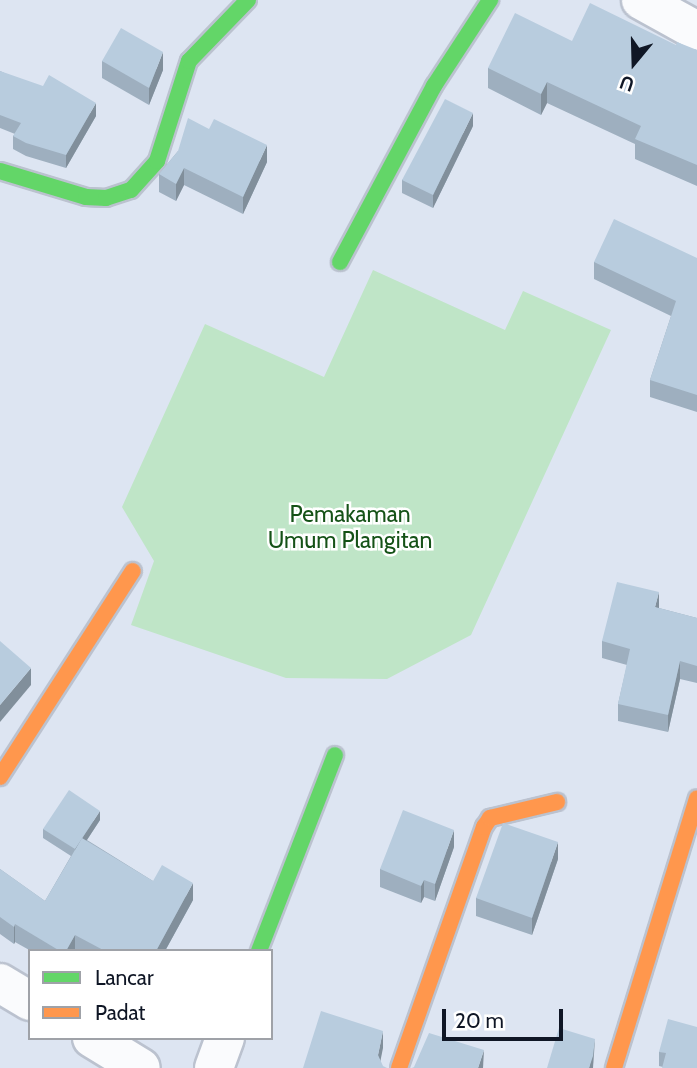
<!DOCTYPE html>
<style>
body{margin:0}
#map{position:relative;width:697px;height:1068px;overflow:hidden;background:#dde5f2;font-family:Cabin,sans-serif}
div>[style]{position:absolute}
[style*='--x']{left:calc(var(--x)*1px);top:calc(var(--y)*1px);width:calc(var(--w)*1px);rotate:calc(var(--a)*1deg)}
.green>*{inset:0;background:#bfe5c7}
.roads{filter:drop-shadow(2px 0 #bbc2cf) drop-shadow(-2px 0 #bbc2cf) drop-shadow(0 2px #bbc2cf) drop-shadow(0 -2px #bbc2cf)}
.street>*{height:38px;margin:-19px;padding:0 19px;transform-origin:19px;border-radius:19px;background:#fafbfd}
.fast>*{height:16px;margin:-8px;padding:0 8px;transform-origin:8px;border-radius:8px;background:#63d668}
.slow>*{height:16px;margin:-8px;padding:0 8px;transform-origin:8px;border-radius:8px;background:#ff974d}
.wall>*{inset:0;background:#9eafbf}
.shaded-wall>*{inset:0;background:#818f9b}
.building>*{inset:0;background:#b8ccde}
span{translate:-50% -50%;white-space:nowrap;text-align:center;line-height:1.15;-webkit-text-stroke:5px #fff;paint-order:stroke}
.park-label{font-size:23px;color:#155217}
.legend{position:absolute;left:28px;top:949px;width:245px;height:91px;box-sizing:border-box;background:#fff;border:2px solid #9fa2a8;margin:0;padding:9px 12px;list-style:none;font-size:21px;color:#0f1625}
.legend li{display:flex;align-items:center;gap:14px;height:35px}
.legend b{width:35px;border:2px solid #9fa2a8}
.north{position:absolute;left:599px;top:28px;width:70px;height:70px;-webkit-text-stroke:5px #fff;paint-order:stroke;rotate:199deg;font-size:19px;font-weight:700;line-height:28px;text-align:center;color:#0f1625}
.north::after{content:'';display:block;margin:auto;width:24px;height:32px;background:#0f1625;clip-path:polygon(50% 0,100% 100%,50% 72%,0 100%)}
.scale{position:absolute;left:442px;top:1009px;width:121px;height:32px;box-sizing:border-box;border:4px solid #0f1625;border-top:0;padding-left:9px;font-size:21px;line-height:24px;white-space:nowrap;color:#0f1625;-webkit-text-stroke:5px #fff;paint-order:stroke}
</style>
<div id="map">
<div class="green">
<i style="clip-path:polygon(373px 270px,505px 330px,523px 291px,611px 330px,471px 635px,387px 679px,286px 678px,131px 625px,154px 561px,122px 507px,205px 324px,324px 377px)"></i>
</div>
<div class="roads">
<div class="street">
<i style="--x:641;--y:0;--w:64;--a:29"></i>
<i style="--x:0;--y:983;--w:35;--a:31"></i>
<i style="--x:92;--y:1038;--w:57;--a:31.5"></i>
<i style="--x:214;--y:1068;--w:32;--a:-70"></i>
</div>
<div class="fast">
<i style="--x:0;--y:171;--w:90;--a:16.8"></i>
<i style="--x:86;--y:197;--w:20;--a:3"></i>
<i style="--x:106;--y:198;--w:26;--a:-18"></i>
<i style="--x:131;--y:190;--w:39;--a:-48"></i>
<i style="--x:157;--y:161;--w:105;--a:-72.3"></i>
<i style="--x:189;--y:61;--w:85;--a:-46"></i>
<i style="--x:340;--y:262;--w:200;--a:-61.9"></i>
<i style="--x:434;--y:86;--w:103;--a:-56.9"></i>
<i style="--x:259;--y:951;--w:210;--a:-68.8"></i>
</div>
<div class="slow">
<i style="--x:0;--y:777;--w:245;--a:-57.2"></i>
<i style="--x:399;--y:1068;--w:256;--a:-70.6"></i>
<i style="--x:484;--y:827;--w:11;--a:-56"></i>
<i style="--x:490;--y:818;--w:69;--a:-13.4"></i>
<i style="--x:614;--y:1068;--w:282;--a:-72.9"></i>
</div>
</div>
<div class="wall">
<i style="clip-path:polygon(676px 45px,697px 50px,697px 186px,635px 159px,635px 144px,547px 103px,541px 115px,488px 88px,488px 68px)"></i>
<i style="clip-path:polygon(102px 61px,163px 70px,149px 105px,102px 78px)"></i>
<i style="clip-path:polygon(0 71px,96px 116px,66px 168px,26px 156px,13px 149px,13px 136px,15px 134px,0 128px)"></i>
<i style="clip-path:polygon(473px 126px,433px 208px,402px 193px,402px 180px)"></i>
<i style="clip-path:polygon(178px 151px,267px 162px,243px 214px,184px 185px,176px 201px,159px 192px,159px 174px)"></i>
<i style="clip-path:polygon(697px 258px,697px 412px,650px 397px,650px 380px,671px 316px,594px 279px,594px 262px)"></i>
<i style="clip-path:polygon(659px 608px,697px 618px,697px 683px,680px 679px,668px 732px,618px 721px,618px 704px,627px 665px,602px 658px,602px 641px)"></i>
<i style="clip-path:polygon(100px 820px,87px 840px,153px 881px,193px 900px,165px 951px,31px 951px,15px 942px,14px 944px,0 934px,0 869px,45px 901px,71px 856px,43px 838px,43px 829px)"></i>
<i style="clip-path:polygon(454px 847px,435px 901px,424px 897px,421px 903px,380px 887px,380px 869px)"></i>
<i style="clip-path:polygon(558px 859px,532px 935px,476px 916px,476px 898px)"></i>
<i style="clip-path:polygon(697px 1027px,663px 1067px,659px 1066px,659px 1052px)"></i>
</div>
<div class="shaded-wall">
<i style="clip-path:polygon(163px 52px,163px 70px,149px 105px,149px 88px)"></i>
<i style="clip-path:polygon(547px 82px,547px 103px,541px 115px,541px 94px)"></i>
<i style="clip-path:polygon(96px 103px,96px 116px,66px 168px,66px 155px)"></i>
<i style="clip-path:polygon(473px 113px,473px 126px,433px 208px,433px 195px)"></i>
<i style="clip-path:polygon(267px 145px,267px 162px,243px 214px,243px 197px)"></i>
<i style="clip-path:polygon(184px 168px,184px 185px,176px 201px,176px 184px)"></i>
<i style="clip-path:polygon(659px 592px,659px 610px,655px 607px)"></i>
<i style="clip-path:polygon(680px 661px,680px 679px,668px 732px,668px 715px)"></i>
<i style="clip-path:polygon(31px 668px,31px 685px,0 722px,0 705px)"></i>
<i style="clip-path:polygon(100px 811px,100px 820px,75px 858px,75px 849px)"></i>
<i style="clip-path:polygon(454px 830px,454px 847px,435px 901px,435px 884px)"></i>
<i style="clip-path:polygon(558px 842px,558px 859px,532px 935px,532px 918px)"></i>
<i style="clip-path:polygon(424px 880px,424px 897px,421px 903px,421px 886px)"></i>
<i style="clip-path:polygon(193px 883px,193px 900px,165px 951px,156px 951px)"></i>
<i style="clip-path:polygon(15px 924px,15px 942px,14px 944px,14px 927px)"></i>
<i style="clip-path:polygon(75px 935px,75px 951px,66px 951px)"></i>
<i style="clip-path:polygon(383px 1031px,383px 1048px,379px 1068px,378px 1055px)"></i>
<i style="clip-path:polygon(595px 1039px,593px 1068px,589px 1068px)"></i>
<i style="clip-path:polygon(484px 1050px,483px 1068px,478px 1068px)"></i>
</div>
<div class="building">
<i style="clip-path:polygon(590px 3px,676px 45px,677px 42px,697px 50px,697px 165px,635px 139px,641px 126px,547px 82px,541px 94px,488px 68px,515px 13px,572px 41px)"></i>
<i style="clip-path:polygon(121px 28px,163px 52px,149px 88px,102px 61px)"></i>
<i style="clip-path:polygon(0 71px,43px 86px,49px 75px,96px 103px,66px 155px,26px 143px,13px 136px,21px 123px,0 115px)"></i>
<i style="clip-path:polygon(445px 99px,473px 113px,433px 195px,402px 180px)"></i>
<i style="clip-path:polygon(188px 118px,209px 129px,214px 119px,267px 145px,243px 197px,184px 168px,176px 184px,159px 174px,178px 151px)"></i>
<i style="clip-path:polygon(614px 219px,697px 258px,697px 395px,650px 380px,676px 301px,594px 262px)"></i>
<i style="clip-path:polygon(617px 582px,659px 592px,655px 607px,697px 618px,697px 666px,680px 661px,668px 715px,618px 704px,630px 649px,602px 641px)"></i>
<i style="clip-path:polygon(0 641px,31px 668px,0 705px)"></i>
<i style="clip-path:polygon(69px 790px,100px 811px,75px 849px,43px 829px)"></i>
<i style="clip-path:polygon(403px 810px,454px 830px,435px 884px,424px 880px,421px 886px,380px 869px)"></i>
<i style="clip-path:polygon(503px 823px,558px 842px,532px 918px,476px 898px)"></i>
<i style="clip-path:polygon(82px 838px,153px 881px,162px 865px,193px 883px,156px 951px,105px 951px,75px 935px,66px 951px,60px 951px,15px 924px,14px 927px,0 917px,0 869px,45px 901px)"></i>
<i style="clip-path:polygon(321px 1011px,383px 1031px,378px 1055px,383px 1066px,387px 1068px,303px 1068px)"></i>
<i style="clip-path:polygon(668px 1019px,697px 1027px,697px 1068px,662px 1068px,666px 1053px,659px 1052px)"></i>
<i style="clip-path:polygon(559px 1028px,595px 1039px,593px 1056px,589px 1068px,547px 1068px)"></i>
<i style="clip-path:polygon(429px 1033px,484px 1050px,478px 1068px,412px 1068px,414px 1067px)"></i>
</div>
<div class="park-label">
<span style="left:350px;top:527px">Pemakaman<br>Umum Plangitan</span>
</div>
<ul class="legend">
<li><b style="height:9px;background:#63d668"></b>Lancar</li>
<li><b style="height:9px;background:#ff974d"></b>Padat</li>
</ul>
<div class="north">U</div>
<div class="scale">20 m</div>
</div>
